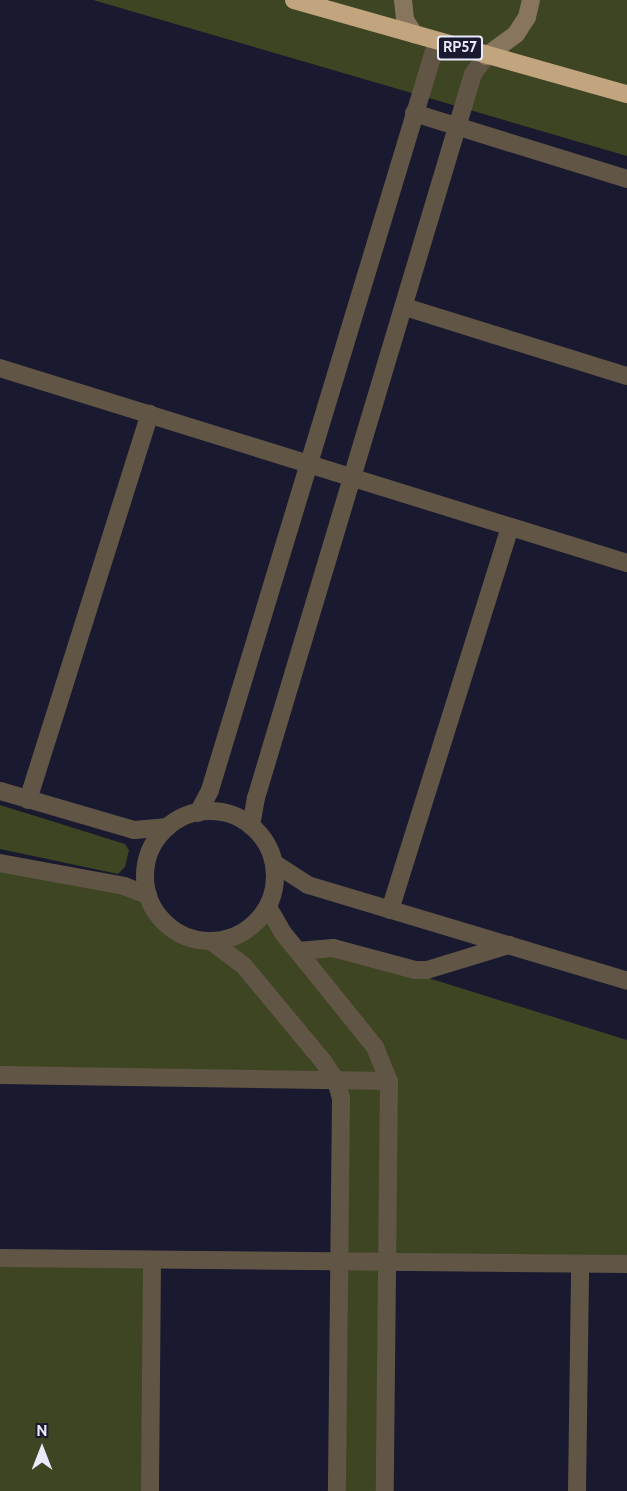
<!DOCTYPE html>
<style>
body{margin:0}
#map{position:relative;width:627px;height:1491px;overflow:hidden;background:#19192f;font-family:Cabin,sans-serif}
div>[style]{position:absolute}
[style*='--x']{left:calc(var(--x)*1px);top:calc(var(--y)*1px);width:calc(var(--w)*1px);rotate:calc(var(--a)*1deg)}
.green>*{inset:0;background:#3d4523}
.street>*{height:18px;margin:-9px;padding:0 9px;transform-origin:9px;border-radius:9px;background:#615546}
.street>.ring{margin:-9px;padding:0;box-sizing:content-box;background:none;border:18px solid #615546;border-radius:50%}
.secondary>*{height:18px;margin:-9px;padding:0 9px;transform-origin:9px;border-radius:9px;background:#88755d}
.highway>*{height:18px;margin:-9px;padding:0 9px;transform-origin:9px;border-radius:9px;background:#c2a57e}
span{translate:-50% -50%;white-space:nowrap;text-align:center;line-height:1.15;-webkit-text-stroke:4.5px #19192f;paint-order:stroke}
.shield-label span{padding:2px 4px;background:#19192f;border:2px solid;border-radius:4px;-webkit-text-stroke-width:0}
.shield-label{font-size:15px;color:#e9ebfa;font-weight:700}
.north{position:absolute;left:12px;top:1419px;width:60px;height:60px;-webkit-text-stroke:4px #19192f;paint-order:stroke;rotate:0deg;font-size:16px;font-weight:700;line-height:24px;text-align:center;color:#e9ebfa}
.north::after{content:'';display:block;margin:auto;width:21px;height:27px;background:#e9ebfa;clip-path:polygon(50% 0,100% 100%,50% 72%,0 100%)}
</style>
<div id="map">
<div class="green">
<i style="clip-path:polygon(93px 0,627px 0,627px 156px)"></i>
<i style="clip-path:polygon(0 805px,125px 844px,129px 850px,125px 867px,118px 874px,0 849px)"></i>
<i style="clip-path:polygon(0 866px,148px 895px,172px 929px,211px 941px,268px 907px,292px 943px,333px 948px,627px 1040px,627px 1264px,386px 1261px,385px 1491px,337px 1491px,338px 1087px,0 1076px)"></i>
<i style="clip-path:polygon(0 1258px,152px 1260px,150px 1491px,0 1491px)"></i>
</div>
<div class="street">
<i style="--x:414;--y:113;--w:223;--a:17.2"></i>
<i style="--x:405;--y:307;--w:232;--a:17.3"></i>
<i style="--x:0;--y:368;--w:657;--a:17.28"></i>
<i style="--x:0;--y:791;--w:140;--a:16.2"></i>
<i style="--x:134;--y:830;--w:34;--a:-5"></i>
<i style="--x:28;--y:800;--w:405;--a:-72.5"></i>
<i class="ring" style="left:145px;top:811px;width:112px;height:112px"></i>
<i style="--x:198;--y:813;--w:26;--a:-62"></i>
<i style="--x:210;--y:790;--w:783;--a:-73.14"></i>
<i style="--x:251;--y:826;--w:28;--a:-80"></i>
<i style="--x:256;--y:798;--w:756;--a:-73.32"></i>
<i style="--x:473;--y:74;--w:22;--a:-54"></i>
<i style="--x:0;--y:863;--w:126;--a:10.5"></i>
<i style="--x:124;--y:886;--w:26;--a:21"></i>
<i style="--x:274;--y:863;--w:40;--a:32.9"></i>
<i style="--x:308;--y:885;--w:333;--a:16.7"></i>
<i style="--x:268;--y:907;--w:30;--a:60"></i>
<i style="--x:283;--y:933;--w:146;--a:51.1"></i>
<i style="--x:375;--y:1047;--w:37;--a:68"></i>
<i style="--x:389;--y:1081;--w:410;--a:90.6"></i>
<i style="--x:390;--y:910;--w:401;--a:-72.6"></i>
<i style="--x:211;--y:941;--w:41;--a:37.1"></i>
<i style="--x:244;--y:966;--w:124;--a:50.3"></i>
<i style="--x:323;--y:1061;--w:24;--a:57"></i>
<i style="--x:336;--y:1081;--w:18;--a:74"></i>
<i style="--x:341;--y:1098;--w:393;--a:90.6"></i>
<i style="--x:298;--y:951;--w:35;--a:-5"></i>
<i style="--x:333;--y:948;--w:85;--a:15"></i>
<i style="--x:415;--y:970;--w:12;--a:0"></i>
<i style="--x:427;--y:970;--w:86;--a:-17"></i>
<i style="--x:0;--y:1075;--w:389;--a:0.9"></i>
<i style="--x:0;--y:1258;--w:627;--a:0.55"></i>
<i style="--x:150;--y:1491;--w:231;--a:-89.5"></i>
<i style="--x:577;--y:1491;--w:227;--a:-89.2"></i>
</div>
<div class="secondary">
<i style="--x:403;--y:0;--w:20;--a:84"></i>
<i style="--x:405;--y:20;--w:17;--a:57"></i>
<i style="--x:486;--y:56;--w:37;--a:-36"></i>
<i style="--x:516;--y:34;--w:20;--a:-57"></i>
<i style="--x:527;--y:17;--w:17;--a:-77"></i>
</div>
<div class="highway">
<i style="--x:294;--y:0;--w:346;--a:15.8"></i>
</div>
<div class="shield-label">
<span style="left:460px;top:48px">RP57</span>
</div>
<div class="north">N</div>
</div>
